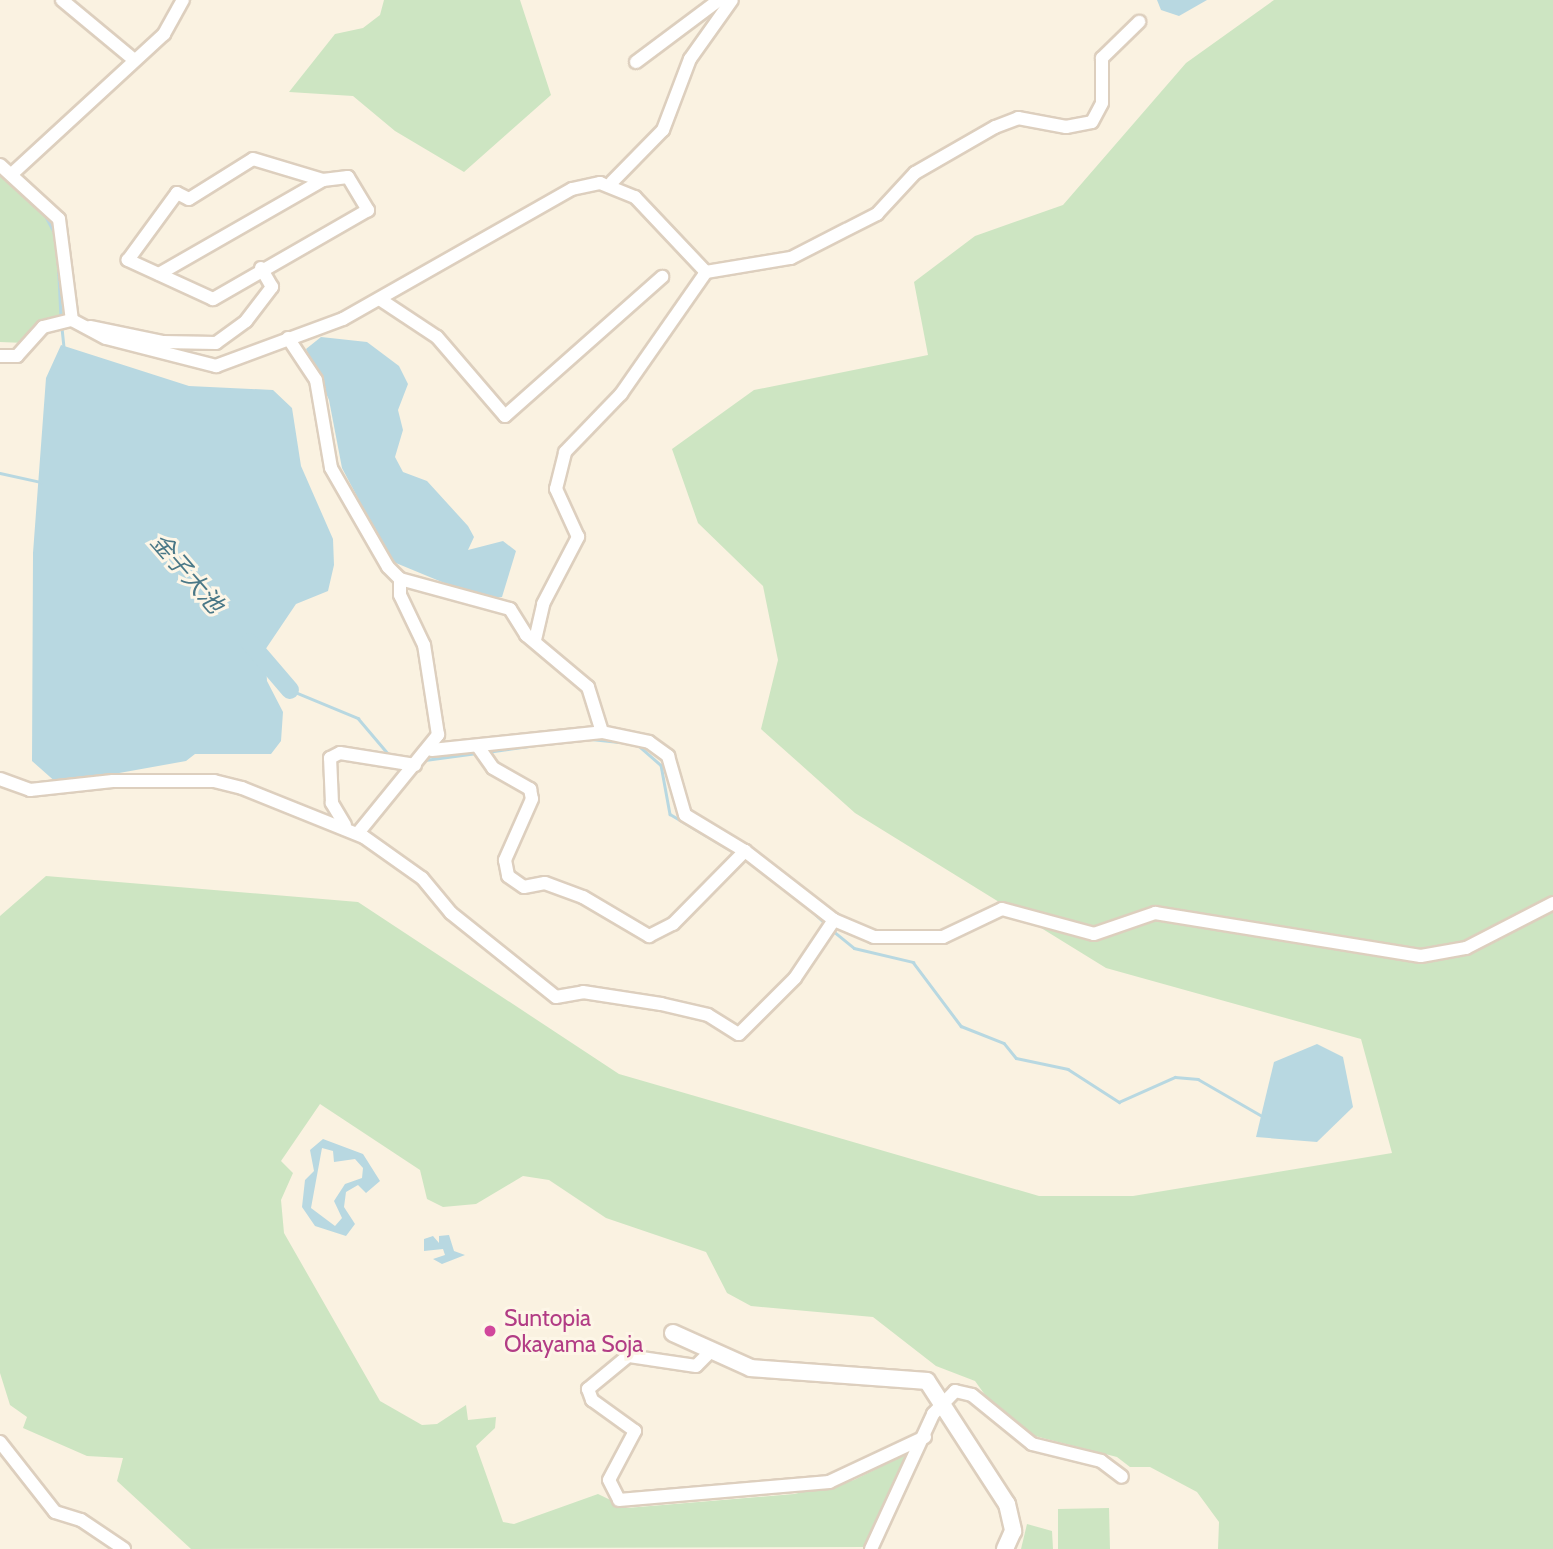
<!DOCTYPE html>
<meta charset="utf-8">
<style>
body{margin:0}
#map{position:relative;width:1553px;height:1549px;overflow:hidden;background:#faf2e1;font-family:Cabin,"Noto Sans JP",sans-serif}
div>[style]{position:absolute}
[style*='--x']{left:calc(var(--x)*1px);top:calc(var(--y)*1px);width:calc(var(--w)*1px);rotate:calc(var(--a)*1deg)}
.green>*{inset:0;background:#cde5c2}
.water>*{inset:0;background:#b8d8e1}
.stream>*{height:2.5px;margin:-1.25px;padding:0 1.25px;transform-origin:1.25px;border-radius:1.25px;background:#b8d8e1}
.river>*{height:18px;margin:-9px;padding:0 9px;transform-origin:9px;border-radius:9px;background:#b8d8e1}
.roads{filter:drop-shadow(2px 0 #ddcfbe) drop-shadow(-2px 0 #ddcfbe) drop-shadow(0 2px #ddcfbe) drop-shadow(0 -2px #ddcfbe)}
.minor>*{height:12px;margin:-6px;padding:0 6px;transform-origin:6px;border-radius:6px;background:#fff}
.tertiary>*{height:16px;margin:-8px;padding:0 8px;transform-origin:8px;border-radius:8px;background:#fff}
.dots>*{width:19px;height:19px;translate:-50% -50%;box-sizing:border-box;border:4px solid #fdf6e7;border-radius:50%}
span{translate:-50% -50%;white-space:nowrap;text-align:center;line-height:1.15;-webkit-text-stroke:6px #fdf6e7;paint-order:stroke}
.hotel-label{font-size:23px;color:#b23c85}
.left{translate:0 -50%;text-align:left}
.water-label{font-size:24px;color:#4a7887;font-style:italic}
</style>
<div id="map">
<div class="green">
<i style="clip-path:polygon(384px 0,520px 0,551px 95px,464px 172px,395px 131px,353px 96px,289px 92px,335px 34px,363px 28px,380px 15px)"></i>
<i style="clip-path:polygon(1274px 0,1553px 0,1553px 1549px,1218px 1549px,1219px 1522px,1197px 1492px,1150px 1467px,1130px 1467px,1117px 1457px,1031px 1435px,993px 1406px,975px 1381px,936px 1366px,873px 1317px,751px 1306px,727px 1293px,706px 1252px,606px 1218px,549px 1180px,523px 1176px,476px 1204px,443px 1207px,427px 1199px,420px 1170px,320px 1104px,281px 1161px,293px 1173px,281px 1200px,284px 1233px,380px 1401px,422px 1425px,437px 1424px,466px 1405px,468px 1420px,496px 1417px,495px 1428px,476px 1446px,503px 1522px,514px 1524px,598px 1494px,627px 1508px,794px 1494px,854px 1480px,912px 1451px,867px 1547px,191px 1549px,117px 1481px,123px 1458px,87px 1456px,23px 1428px,27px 1417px,10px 1405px,0 1373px,0 916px,46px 876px,358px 902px,619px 1074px,1039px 1196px,1133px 1196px,1392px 1153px,1361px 1039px,1106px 968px,855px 813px,761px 729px,778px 660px,763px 586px,698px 523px,672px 449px,754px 390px,928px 355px,914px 282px,975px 236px,1063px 205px,1186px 63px)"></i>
<i style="clip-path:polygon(0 171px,58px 230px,67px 318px,25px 343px,0 342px)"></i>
<i style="clip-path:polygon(1109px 1508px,1110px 1549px,1058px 1549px,1058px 1509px)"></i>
<i style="clip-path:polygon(1027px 1524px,1052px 1531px,1053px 1549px,1021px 1549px)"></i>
</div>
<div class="water">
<i style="clip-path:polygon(1157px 0,1207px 0,1179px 16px,1161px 10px)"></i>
<i style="clip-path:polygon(321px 337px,367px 342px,399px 366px,408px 384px,398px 410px,403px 430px,395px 457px,403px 472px,427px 481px,468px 526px,474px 537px,468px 550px,503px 541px,516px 551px,502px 597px,483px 599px,391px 561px,342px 468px,329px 400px,306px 349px)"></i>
<i style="clip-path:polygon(61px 345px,189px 386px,273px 390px,292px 408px,301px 466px,333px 539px,334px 565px,328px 591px,296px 604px,265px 650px,267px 681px,283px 712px,281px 741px,271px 754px,195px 754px,186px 761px,58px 784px,32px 761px,33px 553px,46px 378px)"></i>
<i style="clip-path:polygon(1317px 1044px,1343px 1057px,1353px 1107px,1317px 1142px,1256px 1137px,1274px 1062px)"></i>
<i style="clip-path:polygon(evenodd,323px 1139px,363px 1154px,380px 1181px,366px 1193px,358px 1185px,346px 1192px,344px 1207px,355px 1224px,346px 1236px,315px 1226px,302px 1207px,305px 1180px,314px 1171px,310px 1150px,323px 1139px,322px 1148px,333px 1151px,334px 1162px,355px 1159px,363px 1168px,362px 1178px,345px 1184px,334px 1201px,342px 1218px,335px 1226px,311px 1208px,322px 1148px)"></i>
<i style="clip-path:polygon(449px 1235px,454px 1251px,465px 1255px,442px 1264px,433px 1259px,445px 1255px,443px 1249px,424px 1251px,424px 1239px,433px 1236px,439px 1243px,439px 1236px)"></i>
</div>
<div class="stream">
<i style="--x:44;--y:213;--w:24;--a:62"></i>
<i style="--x:58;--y:258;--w:60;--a:87.1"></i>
<i style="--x:62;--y:328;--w:18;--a:84"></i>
<i style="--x:0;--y:473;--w:42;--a:12.4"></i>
<i style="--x:290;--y:690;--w:74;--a:22.4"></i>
<i style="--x:358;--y:718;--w:51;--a:49.8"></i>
<i style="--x:591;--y:739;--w:28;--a:6"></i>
<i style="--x:639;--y:746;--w:29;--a:41"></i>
<i style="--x:661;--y:765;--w:50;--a:79.6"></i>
<i style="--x:670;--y:814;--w:78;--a:30.8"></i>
<i style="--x:487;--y:752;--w:42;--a:-8.1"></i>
<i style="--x:425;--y:760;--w:52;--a:-7.7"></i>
<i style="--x:745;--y:859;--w:33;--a:38"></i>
<i style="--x:804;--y:904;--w:31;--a:42"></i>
<i style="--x:832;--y:930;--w:28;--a:39"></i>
<i style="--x:854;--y:948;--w:61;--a:13.3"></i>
<i style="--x:913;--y:962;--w:80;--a:53.1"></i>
<i style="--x:961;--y:1026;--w:46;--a:21.6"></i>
<i style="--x:1004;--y:1043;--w:19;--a:51"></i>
<i style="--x:1016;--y:1058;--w:53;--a:11.9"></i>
<i style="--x:1068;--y:1069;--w:61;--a:32.9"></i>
<i style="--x:1119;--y:1102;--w:61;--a:-24.1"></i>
<i style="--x:1175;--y:1077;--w:23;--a:5"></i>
<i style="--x:1198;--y:1079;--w:74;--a:30"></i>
</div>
<div class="river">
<i style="--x:249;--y:642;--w:63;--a:49.5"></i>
</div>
<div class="roads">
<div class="minor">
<i style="--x:62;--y:0;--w:92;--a:39.7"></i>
<i style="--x:636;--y:62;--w:104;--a:-36.8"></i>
<i style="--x:253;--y:159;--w:73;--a:16.7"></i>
<i style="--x:323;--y:180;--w:25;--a:-7"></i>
<i style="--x:348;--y:177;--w:39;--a:59"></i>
<i style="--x:368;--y:210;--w:179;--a:150.1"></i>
<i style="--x:213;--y:299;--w:94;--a:-155.4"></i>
<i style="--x:128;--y:260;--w:83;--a:-53.8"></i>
<i style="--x:177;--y:193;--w:13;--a:27"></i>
<i style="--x:189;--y:199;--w:75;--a:-32"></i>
<i style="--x:0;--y:165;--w:80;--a:42.5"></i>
<i style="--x:59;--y:219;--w:102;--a:82.7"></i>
<i style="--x:72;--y:320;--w:38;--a:28"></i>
<i style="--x:106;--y:338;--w:114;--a:14.3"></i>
<i style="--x:216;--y:366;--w:135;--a:-20.3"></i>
<i style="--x:343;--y:319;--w:263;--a:-29.6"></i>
<i style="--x:572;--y:189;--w:29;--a:-12"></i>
<i style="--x:600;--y:183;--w:38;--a:22"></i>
<i style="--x:635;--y:197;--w:103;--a:46.6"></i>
<i style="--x:706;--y:272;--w:86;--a:-9.4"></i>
<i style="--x:791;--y:258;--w:97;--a:-27.1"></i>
<i style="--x:877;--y:214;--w:56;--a:-47.2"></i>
<i style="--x:915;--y:173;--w:92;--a:-29.9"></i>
<i style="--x:995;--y:127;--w:25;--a:-21"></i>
<i style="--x:1018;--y:118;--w:49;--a:10.6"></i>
<i style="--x:1066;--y:127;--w:26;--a:-11"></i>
<i style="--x:1092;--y:122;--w:21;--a:-62"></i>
<i style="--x:1102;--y:103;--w:45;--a:-90"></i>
<i style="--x:1102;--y:58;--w:52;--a:-44.2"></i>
<i style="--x:14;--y:172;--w:204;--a:-42.6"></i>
<i style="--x:164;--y:34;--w:39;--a:-61"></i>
<i style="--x:612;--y:182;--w:73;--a:-45.6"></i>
<i style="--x:663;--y:130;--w:76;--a:-69.2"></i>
<i style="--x:690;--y:59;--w:72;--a:-54.6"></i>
<i style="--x:159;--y:274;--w:189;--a:-29.8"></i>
<i style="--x:381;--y:300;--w:67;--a:33.5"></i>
<i style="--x:437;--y:337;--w:104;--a:49.3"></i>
<i style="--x:505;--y:416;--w:210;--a:-41.5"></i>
<i style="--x:90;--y:327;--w:75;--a:11.6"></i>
<i style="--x:163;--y:342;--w:53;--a:1.1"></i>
<i style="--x:216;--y:343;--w:37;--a:-36"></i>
<i style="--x:246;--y:321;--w:43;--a:-52.6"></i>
<i style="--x:272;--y:287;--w:22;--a:-120"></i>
<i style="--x:288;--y:338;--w:50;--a:56.3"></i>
<i style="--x:316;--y:380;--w:89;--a:80.3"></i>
<i style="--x:331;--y:468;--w:114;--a:60.1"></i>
<i style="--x:388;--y:567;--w:17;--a:45"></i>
<i style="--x:400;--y:579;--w:114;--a:15.3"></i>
<i style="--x:510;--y:609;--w:31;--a:58"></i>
<i style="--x:526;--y:635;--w:81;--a:40"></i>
<i style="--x:588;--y:687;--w:47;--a:72.7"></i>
<i style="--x:0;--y:356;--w:17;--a:0"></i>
<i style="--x:17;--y:356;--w:39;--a:-48"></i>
<i style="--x:43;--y:327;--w:30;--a:-14"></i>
<i style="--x:535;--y:640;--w:37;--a:-77"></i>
<i style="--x:543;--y:604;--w:76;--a:-62.4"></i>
<i style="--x:578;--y:537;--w:53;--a:-114.6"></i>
<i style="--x:556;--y:489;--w:38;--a:-76"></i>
<i style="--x:565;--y:452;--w:81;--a:-46"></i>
<i style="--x:621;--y:394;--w:149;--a:-55.1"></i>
<i style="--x:479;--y:748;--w:24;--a:55"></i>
<i style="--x:493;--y:768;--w:43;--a:29.6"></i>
<i style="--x:530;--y:789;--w:10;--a:79"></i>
<i style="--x:532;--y:799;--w:67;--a:113.9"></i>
<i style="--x:505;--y:860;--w:16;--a:79"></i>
<i style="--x:508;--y:876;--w:19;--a:35"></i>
<i style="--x:524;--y:887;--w:21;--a:-11"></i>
<i style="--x:545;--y:883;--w:40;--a:20.2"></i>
<i style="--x:583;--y:897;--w:77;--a:30.6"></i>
<i style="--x:649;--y:936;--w:27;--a:-27"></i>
<i style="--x:673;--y:924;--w:103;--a:-45.4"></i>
<i style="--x:432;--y:750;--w:171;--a:-6"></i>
<i style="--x:602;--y:732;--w:48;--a:12"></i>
<i style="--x:649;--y:742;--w:24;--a:36"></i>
<i style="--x:668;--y:756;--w:61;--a:73.9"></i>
<i style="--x:685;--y:815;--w:70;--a:31"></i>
<i style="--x:745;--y:851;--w:113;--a:37.8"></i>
<i style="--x:834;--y:920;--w:43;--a:23"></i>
<i style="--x:874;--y:937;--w:69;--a:0"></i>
<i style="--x:943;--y:937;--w:65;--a:-25.4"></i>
<i style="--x:1002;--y:909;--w:95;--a:15.2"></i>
<i style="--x:1094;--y:934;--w:65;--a:-19"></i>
<i style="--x:1155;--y:913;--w:269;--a:9.2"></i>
<i style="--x:1421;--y:956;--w:46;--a:-10.1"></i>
<i style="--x:1466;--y:948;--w:98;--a:-27.3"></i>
<i style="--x:0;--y:779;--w:32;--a:20"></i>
<i style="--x:30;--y:790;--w:83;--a:-6.2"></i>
<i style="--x:113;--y:781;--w:101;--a:0"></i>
<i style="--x:214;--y:781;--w:29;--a:14"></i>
<i style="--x:242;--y:788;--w:131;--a:21.9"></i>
<i style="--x:364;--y:837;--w:71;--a:35.3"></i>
<i style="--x:422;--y:878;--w:45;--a:50.4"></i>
<i style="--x:451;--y:913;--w:134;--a:38.7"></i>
<i style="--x:556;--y:997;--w:27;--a:-10"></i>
<i style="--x:583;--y:992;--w:79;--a:8.7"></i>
<i style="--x:661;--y:1004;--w:48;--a:13.2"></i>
<i style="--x:708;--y:1015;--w:36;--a:32"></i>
<i style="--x:739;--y:1034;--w:79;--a:-45"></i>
<i style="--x:795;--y:978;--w:70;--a:-56.1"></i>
<i style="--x:345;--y:825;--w:26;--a:-121"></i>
<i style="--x:332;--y:803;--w:45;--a:-92.5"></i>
<i style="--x:330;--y:758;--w:11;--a:-27"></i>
<i style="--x:340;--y:753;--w:76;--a:9.1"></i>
<i style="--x:358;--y:833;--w:127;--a:-50.8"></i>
<i style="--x:438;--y:735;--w:91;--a:-98.8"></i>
<i style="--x:424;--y:645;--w:55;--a:-115.6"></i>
<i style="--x:400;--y:595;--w:16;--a:-90"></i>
<i style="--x:709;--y:1353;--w:18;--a:135"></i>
<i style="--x:696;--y:1366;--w:69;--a:-171.6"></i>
<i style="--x:628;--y:1356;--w:52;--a:140.5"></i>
<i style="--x:588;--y:1389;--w:12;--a:70"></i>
<i style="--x:592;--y:1400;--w:53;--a:35.8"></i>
<i style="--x:635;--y:1431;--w:55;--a:118"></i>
<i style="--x:609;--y:1480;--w:22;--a:63"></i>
<i style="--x:619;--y:1500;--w:211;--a:-4.9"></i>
<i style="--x:829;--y:1482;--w:106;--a:-25.1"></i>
<i style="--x:0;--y:1442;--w:89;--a:51.8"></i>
<i style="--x:55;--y:1512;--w:27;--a:17"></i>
<i style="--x:81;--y:1520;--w:52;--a:34"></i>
<i style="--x:871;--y:1549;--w:149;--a:-65.3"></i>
<i style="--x:933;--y:1414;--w:32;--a:-46"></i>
<i style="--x:955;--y:1391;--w:17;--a:13"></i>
<i style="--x:972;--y:1395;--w:77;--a:39.2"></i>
<i style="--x:1032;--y:1444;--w:71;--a:13.8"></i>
<i style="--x:1101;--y:1461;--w:26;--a:37"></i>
</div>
<div class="tertiary">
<i style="--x:673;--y:1333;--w:85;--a:24.2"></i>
<i style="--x:751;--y:1368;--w:176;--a:4.2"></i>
<i style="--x:927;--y:1381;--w:147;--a:57"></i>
<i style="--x:1007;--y:1504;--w:28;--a:77"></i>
<i style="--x:1013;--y:1531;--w:20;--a:114"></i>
</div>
</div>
<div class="dots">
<i style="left:490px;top:1331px;background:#d1479c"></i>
</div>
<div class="hotel-label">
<span class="left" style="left:504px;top:1331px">Suntopia<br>Okayama Soja</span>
</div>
<div class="water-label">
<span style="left:187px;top:573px;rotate:49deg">金子大池</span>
</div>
</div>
